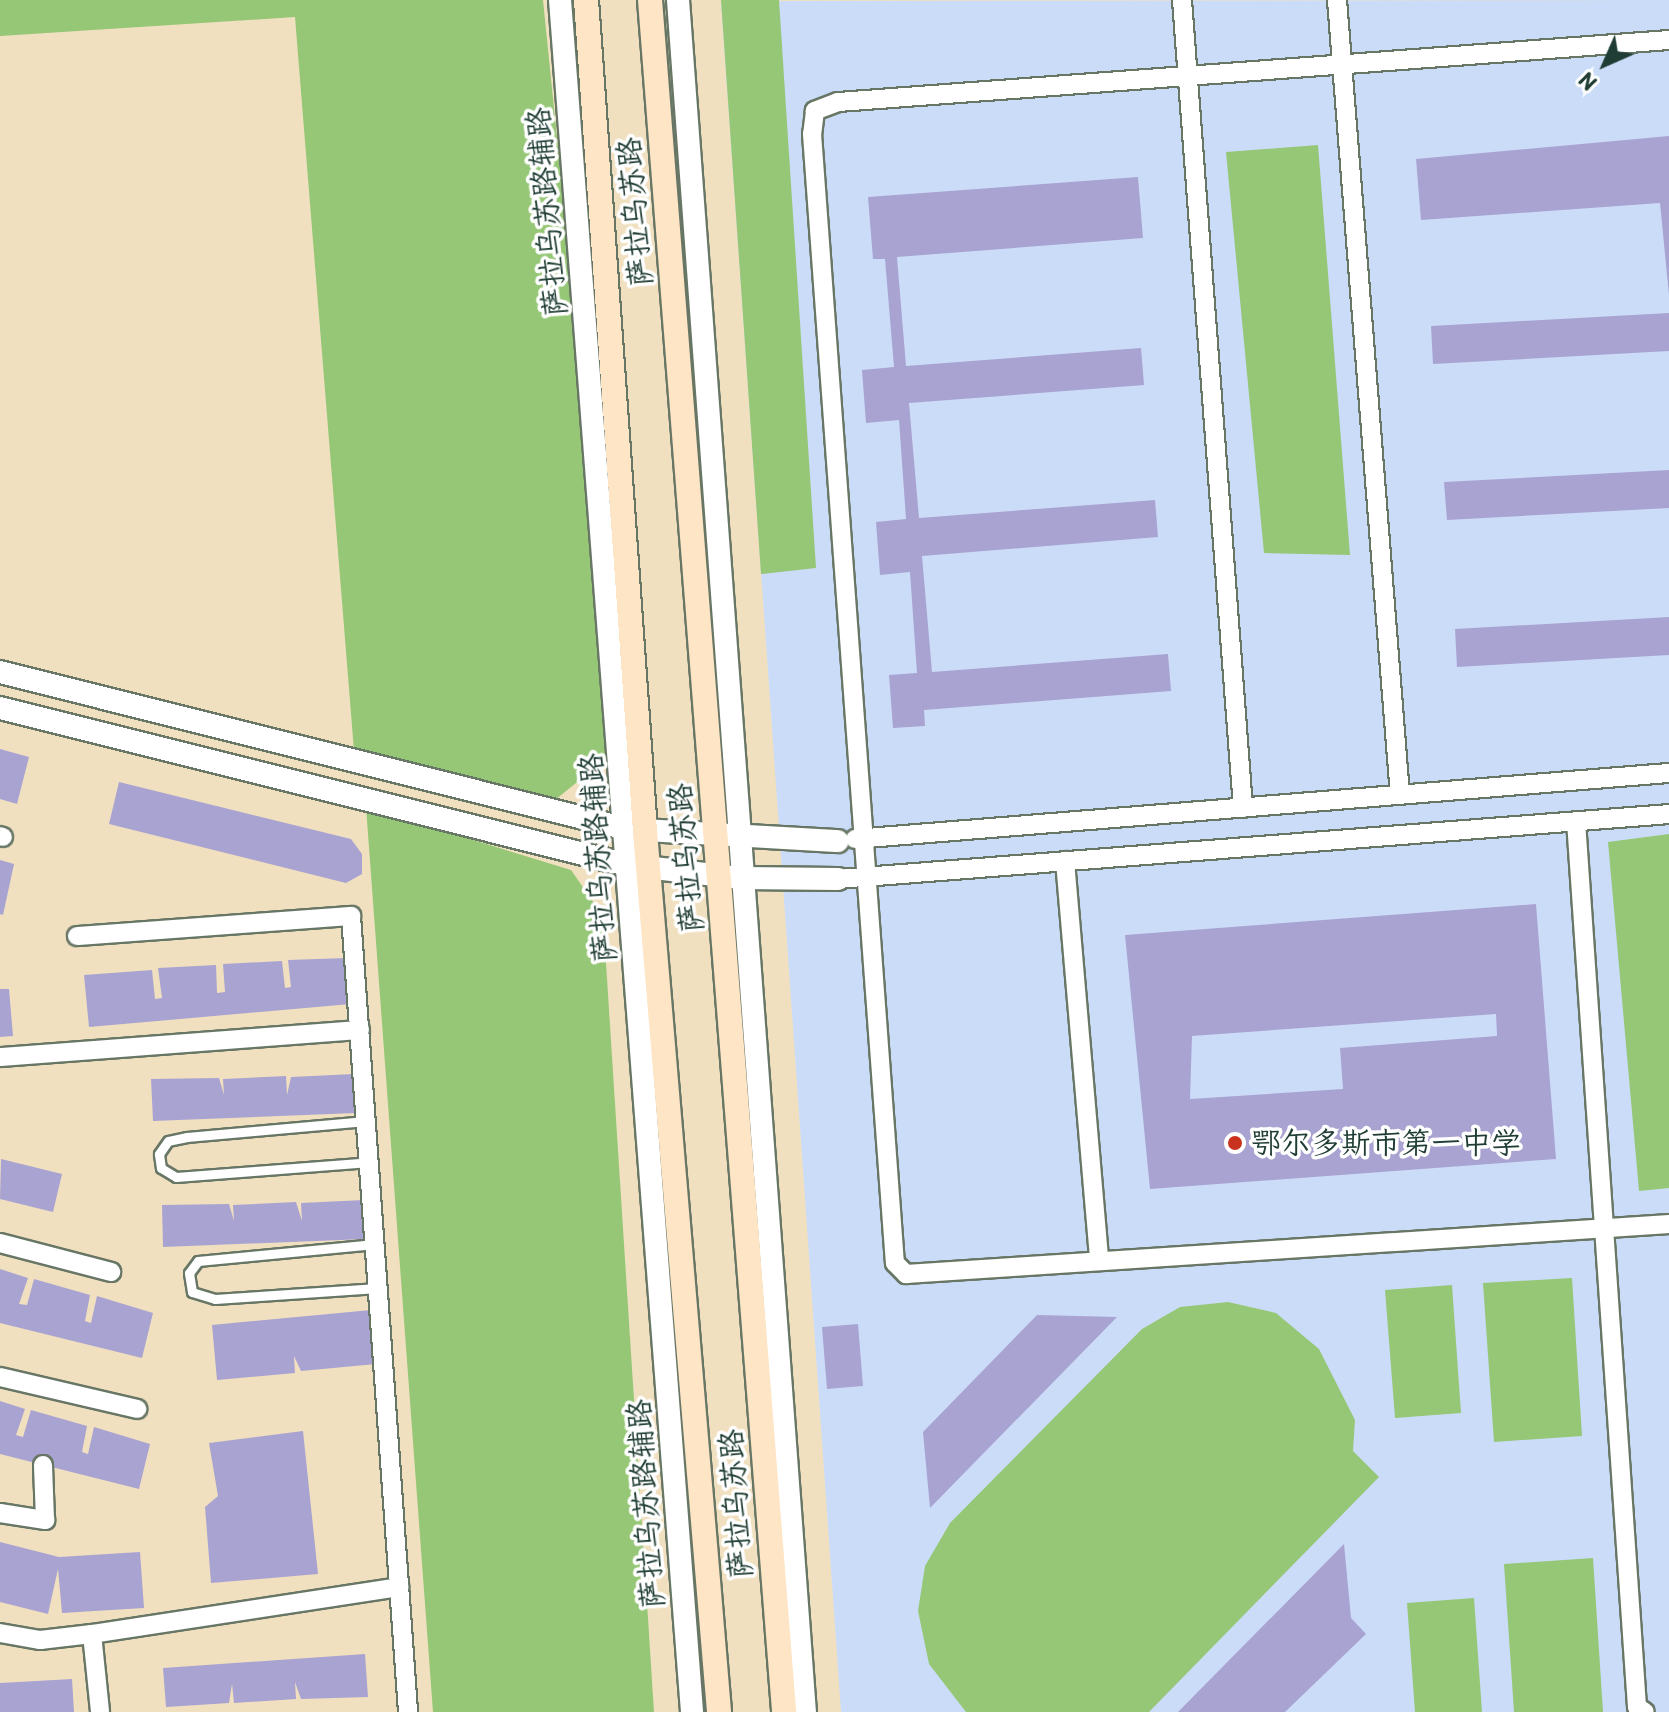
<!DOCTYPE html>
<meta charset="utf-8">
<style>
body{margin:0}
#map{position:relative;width:1669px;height:1712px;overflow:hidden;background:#f0e0c0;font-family:Itim,"LXGW WenKai TC",sans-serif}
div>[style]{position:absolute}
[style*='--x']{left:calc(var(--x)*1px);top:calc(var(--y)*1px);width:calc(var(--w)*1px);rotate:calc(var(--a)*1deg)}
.built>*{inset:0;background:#cbdcf9}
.green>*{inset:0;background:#96c777}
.building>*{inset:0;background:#a9a3d1}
.roads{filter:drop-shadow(2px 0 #687665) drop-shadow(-2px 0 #687665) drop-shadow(0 2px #687665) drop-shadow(0 -2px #687665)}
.service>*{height:9px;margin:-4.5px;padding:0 4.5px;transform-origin:4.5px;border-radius:4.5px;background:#fff}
.minor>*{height:18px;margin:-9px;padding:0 9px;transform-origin:9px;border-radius:9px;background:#fff}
.tertiary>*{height:22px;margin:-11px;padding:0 11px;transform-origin:11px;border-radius:11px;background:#fff}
.secondary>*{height:24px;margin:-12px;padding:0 12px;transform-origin:12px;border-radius:12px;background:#fee5c5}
.dots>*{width:22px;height:22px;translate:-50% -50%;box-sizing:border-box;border:4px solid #fff;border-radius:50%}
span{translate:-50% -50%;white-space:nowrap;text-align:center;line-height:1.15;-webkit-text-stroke:7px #fff;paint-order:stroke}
.street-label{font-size:30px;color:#1f3d34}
.poi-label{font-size:30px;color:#1f3d34}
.left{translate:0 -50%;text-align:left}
.north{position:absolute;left:1565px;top:24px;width:80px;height:80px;-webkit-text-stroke:6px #fff;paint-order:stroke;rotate:225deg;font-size:22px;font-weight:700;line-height:32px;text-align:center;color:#1f3d34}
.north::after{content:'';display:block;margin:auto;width:28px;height:36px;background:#1f3d34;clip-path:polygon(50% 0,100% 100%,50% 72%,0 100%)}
</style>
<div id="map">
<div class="built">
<i style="clip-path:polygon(1669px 0,1669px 1712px,841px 1712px,721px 1px)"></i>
</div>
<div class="green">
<i style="clip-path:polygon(0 0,543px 0,619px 748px,555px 800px,354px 751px,295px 17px,0 36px)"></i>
<i style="clip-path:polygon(721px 0,779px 0,816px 568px,761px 574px)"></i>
<i style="clip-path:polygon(1318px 145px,1350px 555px,1264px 553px,1226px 152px)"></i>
<i style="clip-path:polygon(366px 807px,571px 870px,603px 916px,654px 1712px,433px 1712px)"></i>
<i style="clip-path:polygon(1669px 834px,1669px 1188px,1639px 1191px,1608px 842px)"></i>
<i style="clip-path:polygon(1572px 1278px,1582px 1436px,1494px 1442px,1483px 1283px)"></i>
<i style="clip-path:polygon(1452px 1285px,1461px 1413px,1395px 1418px,1385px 1290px)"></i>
<i style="clip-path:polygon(1228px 1302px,1276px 1313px,1319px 1349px,1355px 1420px,1353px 1451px,1379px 1477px,1149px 1712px,966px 1712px,929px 1664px,918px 1611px,925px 1566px,950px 1523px,1142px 1329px,1180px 1307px)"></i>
<i style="clip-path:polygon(1593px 1558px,1603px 1712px,1514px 1712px,1504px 1564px)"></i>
<i style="clip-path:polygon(1474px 1598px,1482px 1712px,1415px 1712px,1407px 1603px)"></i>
</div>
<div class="building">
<i style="clip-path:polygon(1669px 136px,1669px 295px,1660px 203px,1421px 220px,1416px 159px)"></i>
<i style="clip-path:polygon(1138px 177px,1143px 238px,897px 257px,906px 366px,1141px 348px,1144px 385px,909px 403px,919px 518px,1155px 500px,1158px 537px,922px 556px,932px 672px,1168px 654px,1171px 691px,924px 710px,925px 726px,893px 728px,889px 675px,917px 673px,910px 572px,880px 575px,876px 522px,906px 519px,899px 420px,866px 423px,862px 370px,894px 367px,885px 259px,873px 259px,868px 197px)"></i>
<i style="clip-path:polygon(1669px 313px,1669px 351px,1433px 364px,1431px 326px)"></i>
<i style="clip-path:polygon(1669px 470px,1669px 508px,1447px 520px,1444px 482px)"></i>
<i style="clip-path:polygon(1669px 617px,1669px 655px,1457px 667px,1455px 629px)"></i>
<i style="clip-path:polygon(0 749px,29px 757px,17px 804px,0 799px)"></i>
<i style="clip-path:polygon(119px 782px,351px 839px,362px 854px,362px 874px,346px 883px,109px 824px)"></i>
<i style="clip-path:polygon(0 860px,14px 864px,3px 915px,0 914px)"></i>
<i style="clip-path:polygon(evenodd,1536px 904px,1556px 1159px,1150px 1189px,1125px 935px,1536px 904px,1496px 1014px,1497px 1036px,1340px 1048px,1343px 1089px,1190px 1099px,1192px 1036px,1496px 1014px)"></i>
<i style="clip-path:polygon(347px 958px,351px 1004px,89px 1027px,84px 975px,152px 970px,155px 999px,162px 998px,158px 968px,216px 965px,217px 993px,225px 992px,223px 964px,282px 961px,285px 988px,291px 987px,288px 960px)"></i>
<i style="clip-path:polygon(0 989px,9px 989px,13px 1036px,0 1037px)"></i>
<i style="clip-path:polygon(354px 1074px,356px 1113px,153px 1121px,151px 1079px,219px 1078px,224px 1095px,223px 1079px,286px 1076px,287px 1095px,291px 1077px)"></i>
<i style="clip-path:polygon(1px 1159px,62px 1174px,53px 1212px,0 1199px)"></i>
<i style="clip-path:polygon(364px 1200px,366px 1239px,163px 1247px,162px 1205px,229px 1204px,234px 1221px,233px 1205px,296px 1202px,302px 1221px,301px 1203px)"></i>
<i style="clip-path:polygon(0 1269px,28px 1278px,19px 1304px,27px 1305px,34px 1279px,90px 1295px,85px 1321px,91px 1323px,97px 1296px,153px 1313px,142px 1358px,0 1323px)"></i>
<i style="clip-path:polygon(371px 1310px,376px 1364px,301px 1371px,294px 1356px,295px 1373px,217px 1380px,212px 1325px)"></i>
<i style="clip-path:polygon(1037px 1315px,1117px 1317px,930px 1508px,923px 1432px)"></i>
<i style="clip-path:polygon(858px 1324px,863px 1386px,827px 1389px,822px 1327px)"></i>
<i style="clip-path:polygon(0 1401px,25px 1409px,16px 1435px,23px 1437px,31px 1410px,87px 1426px,82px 1452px,88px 1454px,94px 1427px,150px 1444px,139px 1489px,0 1454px)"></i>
<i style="clip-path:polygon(303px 1431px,318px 1574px,211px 1583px,205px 1507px,218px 1496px,209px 1443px)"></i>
<i style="clip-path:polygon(0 1542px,59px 1557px,140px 1552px,144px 1608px,62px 1613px,58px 1569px,48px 1614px,0 1602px)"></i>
<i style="clip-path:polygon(1344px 1544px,1351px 1618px,1366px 1634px,1285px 1712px,1178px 1712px)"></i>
<i style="clip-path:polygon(365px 1654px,368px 1697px,301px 1699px,295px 1682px,296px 1699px,234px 1703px,232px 1684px,229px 1703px,166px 1707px,163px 1668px)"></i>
<i style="clip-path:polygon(72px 1679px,74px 1712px,0 1712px,0 1683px)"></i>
</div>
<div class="roads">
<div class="service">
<i style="--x:366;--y:1121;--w:180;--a:174.9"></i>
<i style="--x:187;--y:1137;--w:19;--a:168"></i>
<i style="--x:168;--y:1141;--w:16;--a:125"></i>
<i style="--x:159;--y:1154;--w:14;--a:82"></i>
<i style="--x:161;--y:1168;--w:17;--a:31"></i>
<i style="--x:176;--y:1177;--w:194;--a:-4.4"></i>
<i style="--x:375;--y:1244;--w:178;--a:174.5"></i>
<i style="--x:198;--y:1261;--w:15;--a:127"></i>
<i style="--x:189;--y:1273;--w:19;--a:81"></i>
<i style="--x:192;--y:1292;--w:24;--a:17"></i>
<i style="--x:215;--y:1299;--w:163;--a:-3.9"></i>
</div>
<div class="minor">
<i style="--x:1182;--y:0;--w:810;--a:85.68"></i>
<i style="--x:1337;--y:0;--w:797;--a:85.47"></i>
<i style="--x:1669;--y:40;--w:833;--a:175.73"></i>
<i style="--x:838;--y:102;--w:25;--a:159"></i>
<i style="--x:815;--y:111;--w:23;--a:97"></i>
<i style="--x:812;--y:134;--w:1132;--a:85.8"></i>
<i style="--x:895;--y:1263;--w:16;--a:45"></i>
<i style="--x:906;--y:1274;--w:765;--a:-3.75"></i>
<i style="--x:1576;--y:821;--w:888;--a:86.06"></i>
<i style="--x:1637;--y:1707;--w:9;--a:32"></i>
<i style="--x:0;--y:836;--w:3;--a:18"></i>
<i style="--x:855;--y:839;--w:817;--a:-4.64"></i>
<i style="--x:1065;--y:861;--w:400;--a:85.1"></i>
<i style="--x:838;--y:879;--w:834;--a:-4.47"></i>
<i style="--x:77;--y:936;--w:275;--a:-4.2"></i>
<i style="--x:351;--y:916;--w:798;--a:85.9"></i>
<i style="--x:0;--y:1057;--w:361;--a:-4.3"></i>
<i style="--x:0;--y:1243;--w:115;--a:14.6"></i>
<i style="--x:0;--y:1377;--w:141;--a:13.1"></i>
<i style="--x:0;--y:1513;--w:46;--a:8.8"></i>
<i style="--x:45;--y:1520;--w:55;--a:-92.1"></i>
<i style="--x:0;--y:1633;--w:41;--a:9.9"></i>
<i style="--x:40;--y:1640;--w:52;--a:-6.6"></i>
<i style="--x:92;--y:1634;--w:311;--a:-8.7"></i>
<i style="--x:92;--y:1634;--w:78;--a:84.1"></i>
</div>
<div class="tertiary">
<i style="--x:560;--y:0;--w:1717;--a:85.59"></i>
<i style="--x:678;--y:0;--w:1717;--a:85.76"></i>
<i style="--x:0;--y:672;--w:646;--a:14.06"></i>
<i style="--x:627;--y:829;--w:211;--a:3.3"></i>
<i style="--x:0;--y:708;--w:647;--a:14.04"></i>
<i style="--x:628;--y:865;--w:114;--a:6.6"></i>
<i style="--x:741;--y:878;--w:97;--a:0.6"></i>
</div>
<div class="secondary">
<i style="--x:586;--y:0;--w:834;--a:85.94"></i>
<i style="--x:645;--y:832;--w:883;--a:85.19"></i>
<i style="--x:650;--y:0;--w:1717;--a:85.52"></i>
</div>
</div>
<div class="dots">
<i style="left:1235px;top:1143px;background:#c8321e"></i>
</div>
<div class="street-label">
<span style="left:547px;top:212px;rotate:-95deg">萨拉乌苏路辅路</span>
<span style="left:635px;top:212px;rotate:-95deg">萨拉乌苏路</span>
<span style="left:598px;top:858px;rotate:-94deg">萨拉乌苏路辅路</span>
<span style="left:686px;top:858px;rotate:-95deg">萨拉乌苏路</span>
<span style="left:646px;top:1504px;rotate:-94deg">萨拉乌苏路辅路</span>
<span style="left:736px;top:1504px;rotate:-94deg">萨拉乌苏路</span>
</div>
<div class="poi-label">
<span class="left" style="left:1251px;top:1143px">鄂尔多斯市第一中学</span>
</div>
<div class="north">N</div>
</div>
